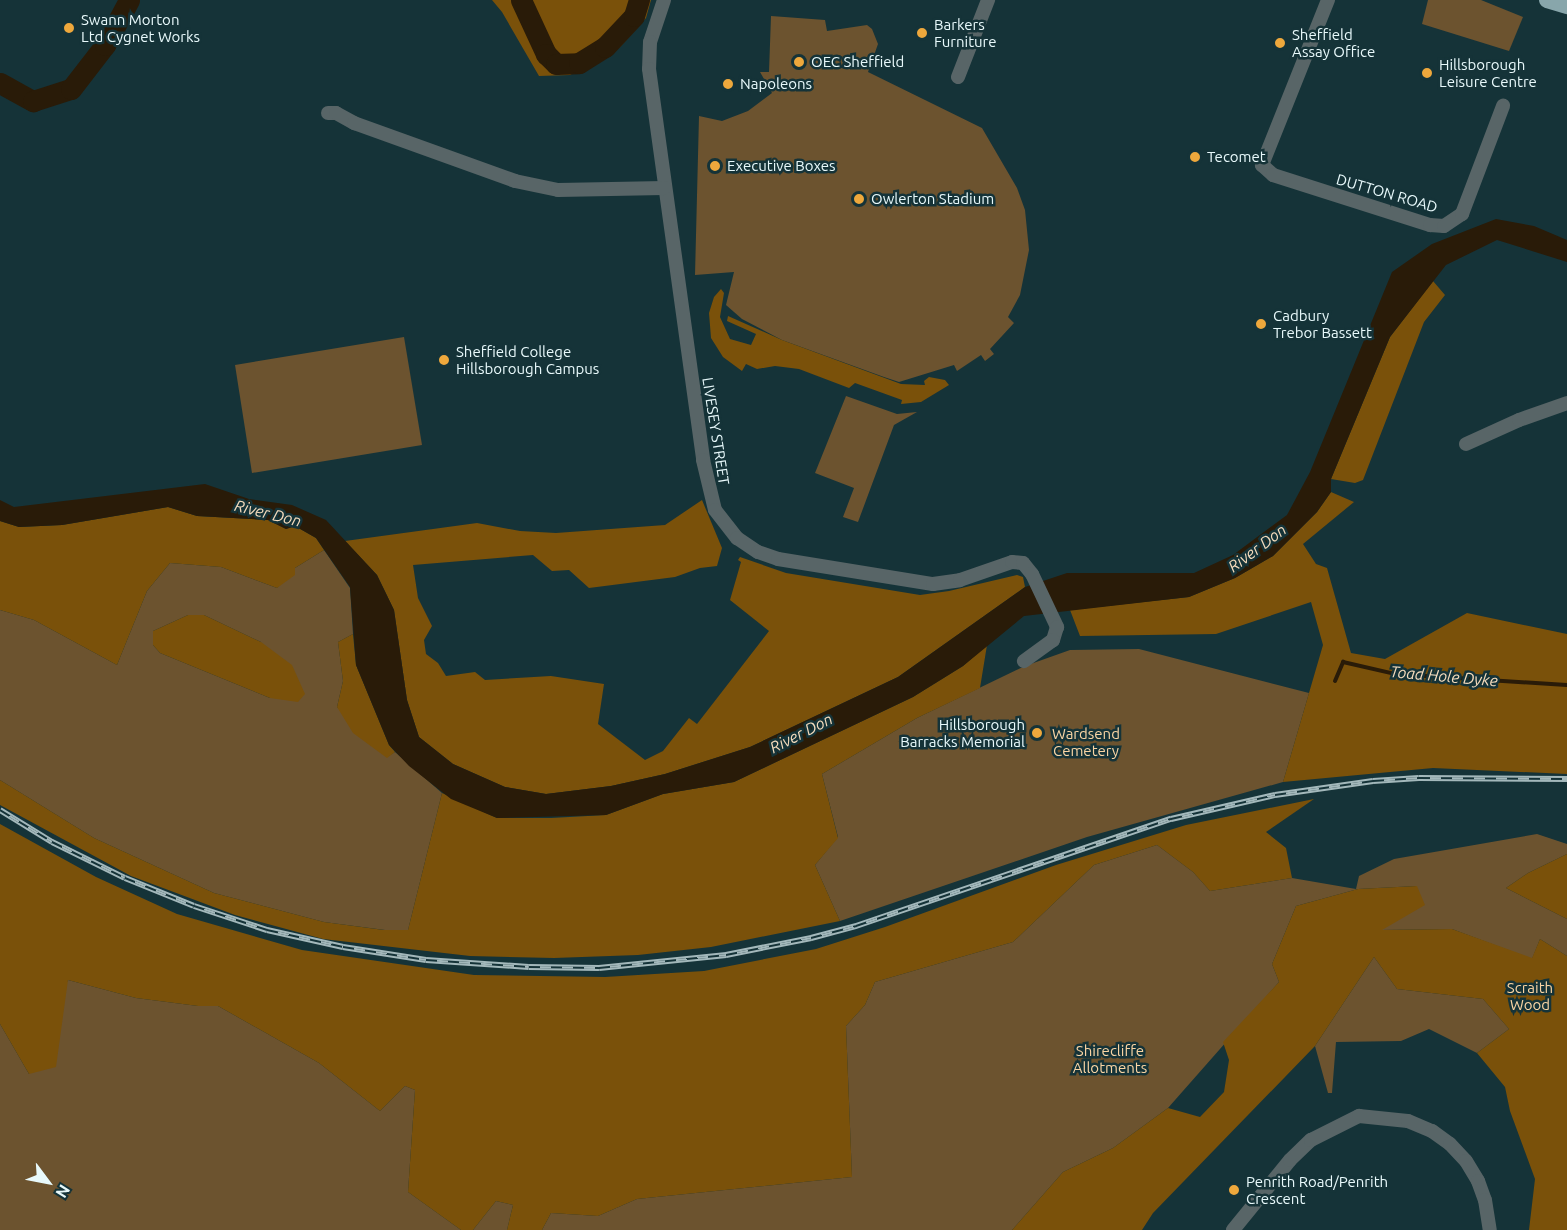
<!DOCTYPE html>
<style>
body{margin:0}
#map{position:relative;width:1567px;height:1230px;overflow:hidden;background:#153338;font-family:Ubuntu,sans-serif}
div>[style]{position:absolute}
[style*='--x']{left:calc(var(--x)*1px);top:calc(var(--y)*1px);width:calc(var(--w)*1px);rotate:calc(var(--a)*1deg)}
.green>*{inset:0;background:#6c532f}
.forest>*{inset:0;background:#7a510a}
.water>*{inset:0;background:#291b08}
.stream>*{height:4px;margin:-2px;padding:0 2px;transform-origin:2px;border-radius:2px;background:#291b08}
.river>*{height:21px;margin:-10.5px;padding:0 10.5px;transform-origin:10.5px;border-radius:10.5px;background:#291b08}
.minor>*{height:14px;margin:-7px;padding:0 7px;transform-origin:7px;border-radius:7px;background:#586567}
.trunk>*{height:16px;margin:-8px;padding:0 8px;transform-origin:8px;border-radius:8px;background:#88a6ab}
.rail>*{height:6px;margin-top:-3px;transform-origin:0;background:repeating-linear-gradient(90deg,#153338 0 11px,#a3b8bb 0 22px);box-sizing:border-box;border-block:2px solid #a3b8bb}
.dots>*{width:16px;height:16px;translate:-50% -50%;box-sizing:border-box;border:3px solid #153338;border-radius:50%}
span{translate:-50% -50%;white-space:nowrap;text-align:center;line-height:1.15;-webkit-text-stroke:5px #153338;paint-order:stroke}
.poi-label{font-size:15px;color:#e8f9fb}
.left{translate:0 -50%;text-align:left}
.right{translate:-100% -50%;text-align:right}
.street-label{font-size:15px;color:#e8f9fb}
.park-label{font-size:15px;color:#fad5a4}
.water-label{font-size:16px;color:#f5dcbd;font-style:italic}
.north{position:absolute;left:18px;top:1152px;width:60px;height:60px;-webkit-text-stroke:4px #153338;paint-order:stroke;rotate:122deg;font-size:16px;font-weight:700;line-height:24px;text-align:center;color:#e8f9fb}
.north::after{content:'';display:block;margin:auto;width:21px;height:27px;background:#e8f9fb;clip-path:polygon(50% 0,100% 100%,50% 72%,0 100%)}
</style>
<div id="map">
<div class="green">
<i style="clip-path:polygon(1428px 0,1481px 0,1523px 17px,1509px 51px,1422px 24px)"></i>
<i style="clip-path:polygon(771px 16px,825px 20px,827px 31px,867px 25px,872px 29px,878px 44px,868px 72px,982px 128px,1017px 188px,1025px 210px,1029px 250px,1020px 295px,1008px 317px,1014px 323px,990px 349px,994px 354px,985px 361px,981px 355px,957px 371px,954px 365px,899px 382px,884px 377px,782px 340px,742px 319px,726px 305px,734px 272px,695px 275px,699px 116px,722px 121px,748px 111px,772px 93px,760px 72px,769px 72px)"></i>
<i style="clip-path:polygon(404px 337px,422px 445px,252px 473px,235px 365px)"></i>
<i style="clip-path:polygon(846px 396px,897px 414px,917px 412px,894px 425px,858px 522px,843px 517px,854px 488px,815px 473px)"></i>
<i style="clip-path:polygon(evenodd,324px 550px,350px 588px,353px 634px,338px 642px,343px 681px,337px 707px,387px 757px,395px 752px,442px 793px,408px 930px,385px 930px,324px 922px,214px 893px,94px 838px,0 780px,0 610px,34px 620px,117px 665px,147px 591px,170px 563px,221px 567px,277px 588px,295px 568px,324px 550px,188px 615px,204px 615px,261px 642px,270px 698px,160px 653px,153px 645px,153px 631px,188px 615px)"></i>
<i style="clip-path:polygon(1139px 649px,1309px 693px,1283px 782px,1087px 837px,840px 921px,815px 865px,838px 837px,822px 774px,917px 718px,1025px 666px,1070px 650px)"></i>
<i style="clip-path:polygon(1537px 834px,1567px 844px,1567px 854px,1528px 873px,1506px 888px,1567px 919px,1567px 956px,1540px 939px,1532px 959px,1452px 929px,1381px 930px,1417px 886px,1358px 889px,1296px 906px,1272px 964px,1279px 982px,1168px 1108px,1113px 1148px,1063px 1172px,1012px 1230px,542px 1230px,551px 1213px,598px 1216px,637px 1199px,852px 1177px,846px 1026px,865px 1005px,875px 982px,1013px 942px,1094px 865px,1157px 845px,1193px 872px,1210px 891px,1292px 878px,1356px 889px,1359px 876px,1394px 859px)"></i>
<i style="clip-path:polygon(1374px 957px,1397px 989px,1483px 999px,1509px 1029px,1477px 1053px,1429px 1029px,1401px 1041px,1336px 1042px,1332px 1093px,1328px 1093px,1315px 1046px)"></i>
<i style="clip-path:polygon(68px 980px,136px 998px,198px 1006px,218px 1006px,319px 1063px,380px 1111px,405px 1086px,415px 1090px,408px 1192px,461px 1230px,0 1230px,0 1024px,29px 1074px)"></i>
<i style="clip-path:polygon(496px 1201px,513px 1205px,507px 1230px,473px 1230px)"></i>
</div>
<div class="forest">
<i style="clip-path:polygon(492px 0,651px 0,646px 18px,620px 47px,570px 75px,539px 76px,502px 12px)"></i>
<i style="clip-path:polygon(1433px 281px,1445px 295px,1424px 322px,1363px 480px,1355px 483px,1331px 479px,1390px 337px)"></i>
<i style="clip-path:polygon(721px 289px,724px 293px,720px 317px,730px 339px,751px 345px,756px 334px,727px 321px,728px 316px,782px 340px,901px 384px,925px 385px,924px 381px,929px 377px,945px 380px,949px 385px,921px 402px,901px 404px,902px 400px,855px 383px,849px 388px,799px 369px,775px 366px,757px 369px,746px 364px,742px 371px,723px 357px,711px 338px,709px 313px,714px 297px)"></i>
<i style="clip-path:polygon(1331px 492px,1354px 502px,1303px 544px,1316px 564px,1327px 568px,1351px 653px,1385px 659px,1467px 613px,1567px 634px,1567px 774px,1433px 768px,1283px 782px,1323px 645px,1311px 602px,1216px 634px,1080px 636px,1070px 610px,1189px 597px,1235px 578px,1273px 556px,1317px 512px)"></i>
<i style="clip-path:polygon(702px 500px,722px 548px,717px 566px,700px 568px,675px 577px,589px 588px,569px 570px,552px 571px,533px 555px,413px 565px,418px 598px,432px 626px,424px 640px,426px 654px,438px 663px,446px 676px,475px 672px,485px 680px,551px 676px,604px 684px,598px 724px,645px 760px,663px 751px,689px 718px,697px 724px,769px 631px,730px 600px,741px 562px,738px 560px,740px 557px,786px 573px,920px 595px,949px 591px,1017px 575px,1023px 577px,1025px 587px,898px 677px,750px 747px,665px 774px,611px 786px,546px 794px,505px 787px,453px 764px,419px 737px,407px 700px,394px 610px,377px 575px,345px 541px,477px 523px,520px 531px,556px 533px,665px 525px)"></i>
<i style="clip-path:polygon(168px 507px,197px 516px,268px 520px,286px 529px,295px 526px,316px 538px,324px 550px,295px 568px,295px 575px,277px 588px,221px 567px,170px 563px,147px 591px,117px 665px,34px 620px,0 610px,0 521px,19px 527px,62px 525px)"></i>
<i style="clip-path:polygon(188px 615px,204px 615px,261px 642px,292px 665px,305px 694px,298px 702px,270px 698px,160px 653px,153px 645px,153px 631px)"></i>
<i style="clip-path:polygon(353px 634px,356px 665px,389px 745px,395px 752px,387px 758px,353px 733px,337px 707px,343px 681px,338px 642px)"></i>
<i style="clip-path:polygon(987px 645px,980px 688px,917px 718px,822px 774px,838px 838px,815px 865px,840px 921px,711px 947px,638px 955px,554px 958px,470px 956px,323px 939px,235px 915px,131px 876px,0 805px,0 780px,94px 838px,214px 893px,324px 922px,384px 930px,408px 930px,442px 793px,497px 818px,551px 818px,606px 815px,663px 794px,734px 782px,913px 697px,963px 666px)"></i>
<i style="clip-path:polygon(1314px 799px,1266px 832px,1286px 848px,1292px 878px,1210px 891px,1193px 872px,1157px 845px,1094px 865px,1013px 942px,875px 982px,865px 1005px,846px 1026px,852px 1177px,637px 1199px,598px 1216px,551px 1213px,542px 1230px,507px 1230px,513px 1205px,496px 1201px,473px 1230px,461px 1230px,408px 1192px,415px 1090px,405px 1086px,380px 1111px,319px 1063px,218px 1006px,198px 1006px,136px 998px,68px 980px,56px 1067px,29px 1074px,0 1024px,0 824px,96px 877px,177px 914px,302px 950px,474px 975px,605px 977px,704px 971px,816px 949px,885px 927px,1056px 865px,1186px 825px)"></i>
<i style="clip-path:polygon(1567px 854px,1567px 919px,1506px 888px,1528px 873px)"></i>
<i style="clip-path:polygon(1417px 886px,1425px 905px,1382px 930px,1452px 929px,1532px 958px,1540px 939px,1567px 956px,1567px 1230px,1529px 1230px,1535px 1179px,1510px 1111px,1505px 1087px,1477px 1053px,1509px 1029px,1483px 999px,1397px 989px,1374px 957px,1315px 1046px,1153px 1213px,1142px 1230px,1012px 1230px,1063px 1172px,1113px 1148px,1168px 1108px,1200px 1117px,1224px 1092px,1229px 1060px,1223px 1042px,1279px 982px,1272px 964px,1296px 906px,1358px 889px)"></i>
</div>
<div class="water">
<i style="clip-path:polygon(1496px 219px,1534px 226px,1567px 240px,1567px 262px,1497px 240px,1446px 265px,1390px 337px,1331px 479px,1331px 492px,1317px 512px,1273px 556px,1235px 578px,1189px 597px,1024px 616px,963px 666px,913px 697px,734px 782px,663px 794px,606px 815px,497px 818px,451px 799px,409px 766px,389px 745px,356px 665px,350px 587px,316px 538px,295px 526px,286px 529px,268px 520px,197px 516px,168px 507px,62px 525px,19px 527px,0 521px,0 500px,14px 507px,205px 484px,249px 499px,292px 505px,326px 520px,377px 575px,394px 610px,407px 700px,419px 737px,453px 764px,505px 787px,546px 794px,611px 786px,665px 774px,750px 747px,898px 677px,1025px 587px,1067px 573px,1194px 573px,1233px 555px,1287px 515px,1310px 472px,1392px 272px,1432px 244px)"></i>
</div>
<div class="stream">
<i style="--x:1335;--y:681;--w:21;--a:-67"></i>
<i style="--x:1343;--y:662;--w:53;--a:13"></i>
<i style="--x:1395;--y:674;--w:172;--a:3.7"></i>
</div>
<div class="river">
<i style="--x:521;--y:0;--w:60;--a:65.2"></i>
<i style="--x:546;--y:54;--w:14;--a:45"></i>
<i style="--x:556;--y:64;--w:23;--a:-2"></i>
<i style="--x:579;--y:63;--w:31;--a:-32"></i>
<i style="--x:605;--y:47;--w:42;--a:-46.9"></i>
<i style="--x:634;--y:16;--w:17;--a:-73"></i>
<i style="--x:0;--y:83;--w:38;--a:29"></i>
<i style="--x:33;--y:101;--w:40;--a:-18"></i>
<i style="--x:71;--y:89;--w:56;--a:-52.3"></i>
<i style="--x:105;--y:45;--w:51;--a:-61.9"></i>
</div>
<div class="minor">
<i style="--x:664;--y:0;--w:44;--a:108.4"></i>
<i style="--x:650;--y:42;--w:27;--a:92"></i>
<i style="--x:649;--y:69;--w:395;--a:82.1"></i>
<i style="--x:703;--y:460;--w:51;--a:76.5"></i>
<i style="--x:715;--y:510;--w:36;--a:52"></i>
<i style="--x:737;--y:538;--w:25;--a:34"></i>
<i style="--x:758;--y:552;--w:21;--a:19"></i>
<i style="--x:778;--y:559;--w:157;--a:9.2"></i>
<i style="--x:933;--y:584;--w:27;--a:-8"></i>
<i style="--x:960;--y:580;--w:55;--a:-19.1"></i>
<i style="--x:1012;--y:562;--w:11;--a:5"></i>
<i style="--x:1023;--y:563;--w:14;--a:51"></i>
<i style="--x:1032;--y:574;--w:59;--a:64.7"></i>
<i style="--x:1057;--y:627;--w:14;--a:107"></i>
<i style="--x:1053;--y:640;--w:36;--a:144"></i>
<i style="--x:1328;--y:0;--w:178;--a:111.8"></i>
<i style="--x:1262;--y:165;--w:15;--a:42"></i>
<i style="--x:1273;--y:175;--w:165;--a:17.7"></i>
<i style="--x:1430;--y:225;--w:14;--a:4"></i>
<i style="--x:1444;--y:226;--w:22;--a:-34"></i>
<i style="--x:1462;--y:214;--w:116;--a:-69.2"></i>
<i style="--x:958;--y:77;--w:83;--a:-68.7"></i>
<i style="--x:328;--y:113;--w:8;--a:0"></i>
<i style="--x:336;--y:113;--w:21;--a:29"></i>
<i style="--x:354;--y:123;--w:171;--a:19.8"></i>
<i style="--x:515;--y:181;--w:44;--a:11.8"></i>
<i style="--x:558;--y:190;--w:106;--a:-1.1"></i>
<i style="--x:1466;--y:444;--w:58;--a:-24.4"></i>
<i style="--x:1519;--y:420;--w:51;--a:-19.5"></i>
<i style="--x:1233;--y:1230;--w:90;--a:-50.8"></i>
<i style="--x:1290;--y:1160;--w:29;--a:-44"></i>
<i style="--x:1311;--y:1140;--w:54;--a:-26.6"></i>
<i style="--x:1359;--y:1116;--w:49;--a:5.8"></i>
<i style="--x:1408;--y:1121;--w:26;--a:23"></i>
<i style="--x:1432;--y:1131;--w:22;--a:36"></i>
<i style="--x:1450;--y:1144;--w:23;--a:47"></i>
<i style="--x:1466;--y:1161;--w:23;--a:59"></i>
<i style="--x:1478;--y:1181;--w:20;--a:70"></i>
<i style="--x:1485;--y:1200;--w:30;--a:81"></i>
</div>
<div class="trunk">
<i style="--x:1547;--y:0;--w:21;--a:17"></i>
</div>
<div class="rail">
<i style="--x:0;--y:810;--w:61;--a:31.6"></i>
<i style="--x:52;--y:842;--w:81;--a:26.3"></i>
<i style="--x:125;--y:878;--w:74;--a:22.1"></i>
<i style="--x:194;--y:906;--w:77;--a:18.2"></i>
<i style="--x:267;--y:930;--w:78;--a:12.6"></i>
<i style="--x:343;--y:947;--w:84;--a:8.9"></i>
<i style="--x:426;--y:960;--w:103;--a:3.9"></i>
<i style="--x:529;--y:967;--w:70;--a:0.8"></i>
<i style="--x:599;--y:968;--w:128;--a:-5.8"></i>
<i style="--x:726;--y:955;--w:87;--a:-11.3"></i>
<i style="--x:811;--y:938;--w:47;--a:-14.9"></i>
<i style="--x:856;--y:926;--w:333;--a:-18.8"></i>
<i style="--x:1171;--y:819;--w:107;--a:-13"></i>
<i style="--x:1275;--y:795;--w:99;--a:-8.1"></i>
<i style="--x:1373;--y:781;--w:46;--a:-3.7"></i>
<i style="--x:1419;--y:778;--w:148;--a:0.4"></i>
</div>
<div class="dots">
<i style="left:69px;top:28px;background:#eea83c"></i>
<i style="left:922px;top:33px;background:#eea83c"></i>
<i style="left:1280px;top:43px;background:#eea83c"></i>
<i style="left:799px;top:62px;background:#eea83c"></i>
<i style="left:1427px;top:73px;background:#eea83c"></i>
<i style="left:728px;top:84px;background:#eea83c"></i>
<i style="left:1195px;top:157px;background:#eea83c"></i>
<i style="left:715px;top:166px;background:#eea83c"></i>
<i style="left:859px;top:199px;background:#eea83c"></i>
<i style="left:1261px;top:324px;background:#eea83c"></i>
<i style="left:444px;top:360px;background:#eea83c"></i>
<i style="left:1037px;top:733px;background:#eea83c"></i>
<i style="left:1234px;top:1190px;background:#eea83c"></i>
</div>
<div class="poi-label">
<span class="left" style="left:81px;top:28px">Swann Morton<br>Ltd Cygnet Works</span>
<span class="left" style="left:934px;top:33px">Barkers<br>Furniture</span>
<span class="left" style="left:1292px;top:43px">Sheffield<br>Assay Office</span>
<span class="left" style="left:811px;top:62px">OEC Sheffield</span>
<span class="left" style="left:1439px;top:73px">Hillsborough<br>Leisure Centre</span>
<span class="left" style="left:740px;top:84px">Napoleons</span>
<span class="left" style="left:1207px;top:157px">Tecomet</span>
<span class="left" style="left:727px;top:166px">Executive Boxes</span>
<span class="left" style="left:871px;top:199px">Owlerton Stadium</span>
<span class="left" style="left:1273px;top:324px">Cadbury<br>Trebor Bassett</span>
<span class="left" style="left:456px;top:360px">Sheffield College<br>Hillsborough Campus</span>
<span class="right" style="left:1025px;top:733px">Hillsborough<br>Barracks Memorial</span>
<span class="left" style="left:1246px;top:1190px">Penrith Road/Penrith<br>Crescent</span>
</div>
<div class="street-label">
<span style="left:1387px;top:193px;rotate:16deg">DUTTON ROAD</span>
<span style="left:716px;top:431px;rotate:81deg">LIVESEY STREET</span>
</div>
<div class="park-label">
<span style="left:1086px;top:742px">Wardsend<br>Cemetery</span>
<span style="left:1530px;top:996px">Scraith<br>Wood</span>
<span style="left:1110px;top:1059px">Shirecliffe<br>Allotments</span>
</div>
<div class="water-label">
<span style="left:268px;top:513px;rotate:14deg">River Don</span>
<span style="left:1257px;top:548px;rotate:-37deg">River Don</span>
<span style="left:1444px;top:676px;rotate:5deg">Toad Hole Dyke</span>
<span style="left:801px;top:733px;rotate:-27deg">River Don</span>
</div>
<div class="north">N</div>
</div>
